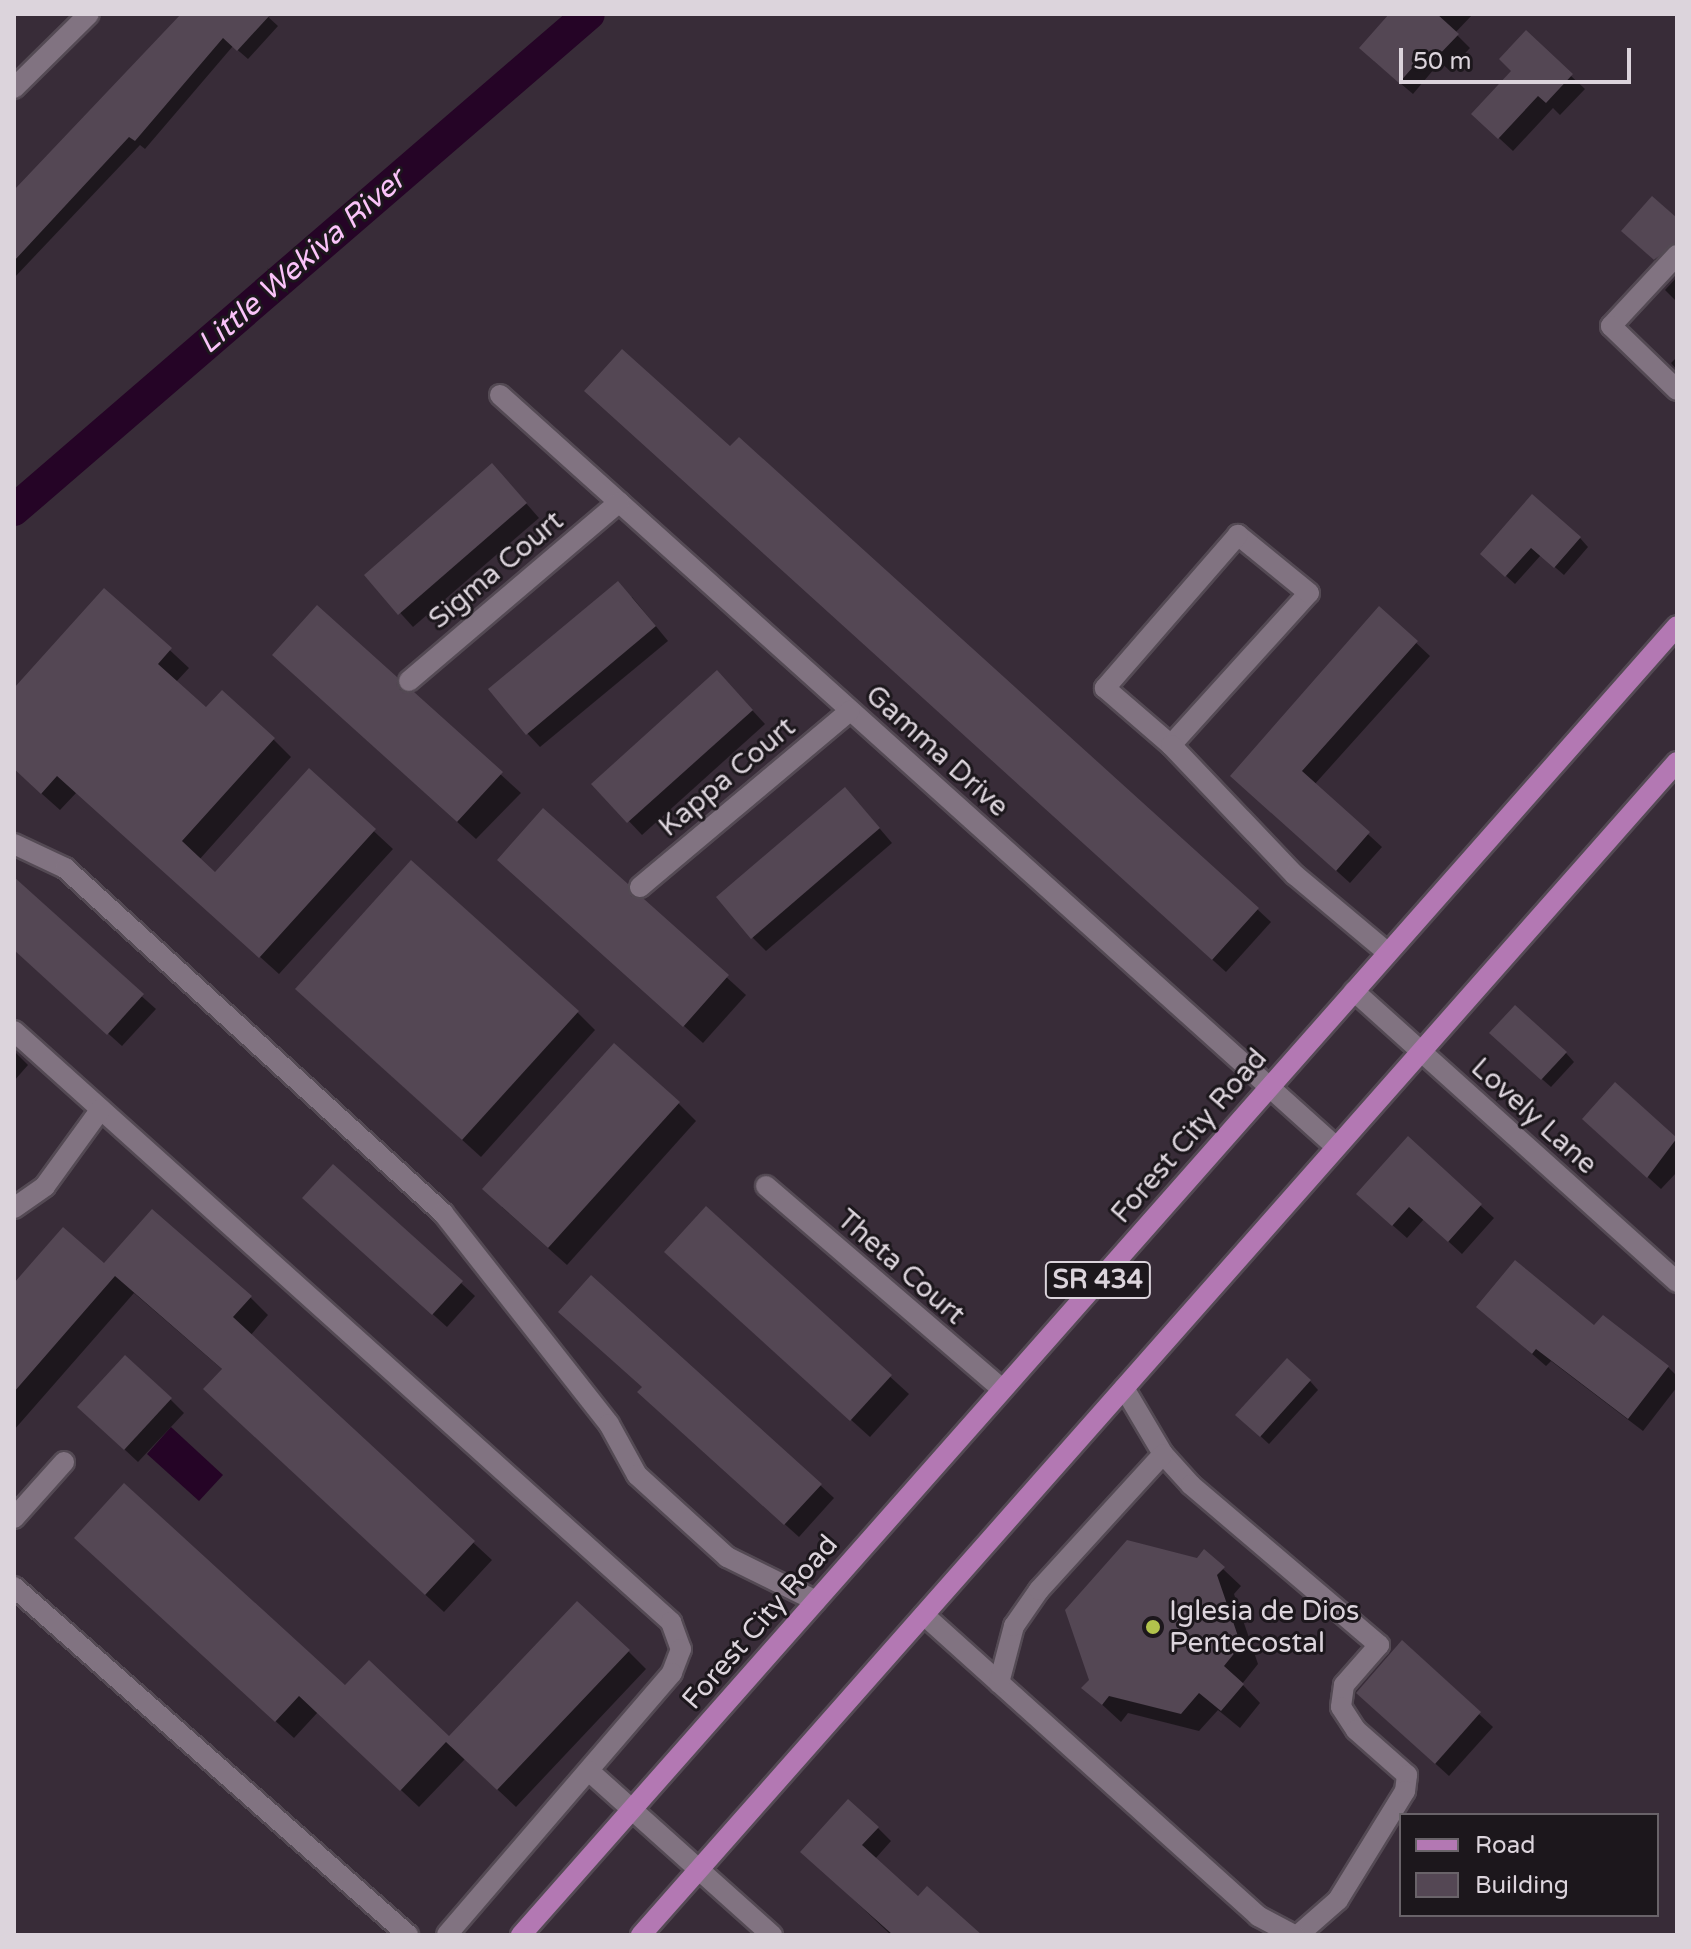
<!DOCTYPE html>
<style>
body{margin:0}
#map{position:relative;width:1691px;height:1949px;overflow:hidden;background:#382c38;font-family:"Varela Round",sans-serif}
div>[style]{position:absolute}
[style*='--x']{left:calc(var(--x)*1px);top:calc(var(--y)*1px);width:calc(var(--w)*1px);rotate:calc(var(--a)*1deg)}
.water>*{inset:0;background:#250426}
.shadow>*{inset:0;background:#0007}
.canal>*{height:32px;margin:-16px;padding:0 16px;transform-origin:16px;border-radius:16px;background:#250426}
.building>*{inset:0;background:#544754}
.roads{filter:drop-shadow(2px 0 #544a54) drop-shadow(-2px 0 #544a54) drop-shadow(0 2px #544a54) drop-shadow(0 -2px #544a54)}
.minor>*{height:20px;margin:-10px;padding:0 10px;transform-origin:10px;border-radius:10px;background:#817381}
.major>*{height:20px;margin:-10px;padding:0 10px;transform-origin:10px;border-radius:10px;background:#b378b3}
.dots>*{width:22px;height:22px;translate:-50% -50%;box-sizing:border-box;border:4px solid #1c171c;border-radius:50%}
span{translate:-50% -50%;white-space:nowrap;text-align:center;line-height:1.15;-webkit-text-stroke:6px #1c171c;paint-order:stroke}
.shield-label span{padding:2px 6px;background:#1c171c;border:2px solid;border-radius:6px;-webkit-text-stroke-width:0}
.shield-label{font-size:26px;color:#dcd4dc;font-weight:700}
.street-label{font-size:28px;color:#dcd4dc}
.poi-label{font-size:28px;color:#dcd4dc}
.left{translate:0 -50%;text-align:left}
.water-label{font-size:30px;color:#fac3f9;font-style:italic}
.frame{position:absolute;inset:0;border:16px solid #dcd4dc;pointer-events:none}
.legend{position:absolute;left:1399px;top:1813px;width:260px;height:104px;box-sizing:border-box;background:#1c171c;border:2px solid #696369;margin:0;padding:10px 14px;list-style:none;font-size:24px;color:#dcd4dc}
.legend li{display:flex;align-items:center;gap:16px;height:40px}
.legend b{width:40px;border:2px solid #696369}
.scale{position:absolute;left:1399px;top:48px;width:232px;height:36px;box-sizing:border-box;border:4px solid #dcd4dc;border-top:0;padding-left:10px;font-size:24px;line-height:28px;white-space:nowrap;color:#dcd4dc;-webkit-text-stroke:6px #1c171c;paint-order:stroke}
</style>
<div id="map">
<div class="water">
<i style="clip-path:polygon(171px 1427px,223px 1475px,199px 1501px,147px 1454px)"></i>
</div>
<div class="shadow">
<i style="clip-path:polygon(184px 14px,265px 14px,278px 26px,248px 59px,233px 46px,145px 149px,140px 145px,14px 278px,14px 200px)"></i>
<i style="clip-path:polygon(1388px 14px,1473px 14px,1455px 33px,1470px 48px,1449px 70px,1440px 62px,1413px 94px,1374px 61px)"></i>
<i style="clip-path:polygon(1513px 71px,1571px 76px,1585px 89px,1560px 115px,1553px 108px,1513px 151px,1487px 127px)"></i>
<i style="clip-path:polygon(1677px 221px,1670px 238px,1677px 244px,1677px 258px,1664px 268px,1632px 240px)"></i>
<i style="clip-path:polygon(1677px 277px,1677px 302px,1665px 290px)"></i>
<i style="clip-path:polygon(1677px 357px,1677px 370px,1671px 363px)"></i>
<i style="clip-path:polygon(600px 404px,1257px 909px,1271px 922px,1226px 972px)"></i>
<i style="clip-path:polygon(505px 479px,539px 518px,413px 627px,366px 575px)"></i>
<i style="clip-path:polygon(1580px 538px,1588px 547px,1564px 575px,1541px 555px,1515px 584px,1482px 554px)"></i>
<i style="clip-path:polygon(105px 590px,189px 668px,176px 682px,206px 710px,273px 739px,291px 757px,199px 860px,215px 875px,309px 771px,393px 849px,279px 974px,77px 792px,60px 810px,14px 769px,14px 691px)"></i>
<i style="clip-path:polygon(632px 597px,668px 641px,540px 747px,527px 733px)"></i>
<i style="clip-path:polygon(1380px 609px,1430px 656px,1314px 785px,1382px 847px,1350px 883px,1246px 789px)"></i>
<i style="clip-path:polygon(293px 673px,395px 678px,521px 793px,476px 839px)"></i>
<i style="clip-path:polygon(730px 686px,765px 724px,642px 835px,594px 784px)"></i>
<i style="clip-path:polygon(858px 803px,892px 843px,766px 951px,752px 937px)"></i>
<i style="clip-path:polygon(518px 877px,626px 886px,746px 995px,703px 1043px)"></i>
<i style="clip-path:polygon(14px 883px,156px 1009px,122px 1046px,14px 949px)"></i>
<i style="clip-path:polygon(316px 1007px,577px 1012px,595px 1030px,481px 1157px)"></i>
<i style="clip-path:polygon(1500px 1042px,1566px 1053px,1574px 1062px,1551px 1087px)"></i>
<i style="clip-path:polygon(14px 1051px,28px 1065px,14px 1081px)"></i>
<i style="clip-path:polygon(1615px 1085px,1677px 1140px,1677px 1172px,1661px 1189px,1598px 1132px)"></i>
<i style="clip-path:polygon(678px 1103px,696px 1121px,567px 1265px,502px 1207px)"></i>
<i style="clip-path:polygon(1408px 1139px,1494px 1218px,1462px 1254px,1424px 1219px,1407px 1238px,1372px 1207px)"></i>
<i style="clip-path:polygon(706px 1209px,909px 1394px,870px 1437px,685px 1270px)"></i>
<i style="clip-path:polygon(318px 1211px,461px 1283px,475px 1296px,447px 1327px)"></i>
<i style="clip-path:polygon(105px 1266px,250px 1297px,268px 1315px,250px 1336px,492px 1560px,444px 1612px,223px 1407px,223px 1370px,134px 1293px,14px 1430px,14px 1286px)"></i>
<i style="clip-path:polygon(1478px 1307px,1595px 1328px,1603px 1317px,1668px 1367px,1677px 1376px,1677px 1387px,1643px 1431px,1551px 1361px,1546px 1366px)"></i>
<i style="clip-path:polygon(1310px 1381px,1318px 1390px,1269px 1444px,1246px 1423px)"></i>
<i style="clip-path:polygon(170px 1399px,184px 1413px,138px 1462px,93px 1420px)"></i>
<i style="clip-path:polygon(653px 1406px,820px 1485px,834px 1498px,799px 1537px)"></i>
<i style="clip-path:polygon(95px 1556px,449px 1739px,628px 1651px,646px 1669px,516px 1807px,465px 1759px,419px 1807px,318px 1712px,294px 1738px)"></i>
<i style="clip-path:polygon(1223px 1569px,1241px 1586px,1234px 1594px,1258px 1664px,1242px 1684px,1260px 1703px,1240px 1728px,1218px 1710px,1199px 1731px,1128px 1713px,1121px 1722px,1084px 1688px)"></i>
<i style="clip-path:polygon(1402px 1643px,1493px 1727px,1449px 1776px,1372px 1706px)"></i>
<i style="clip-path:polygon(878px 1828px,891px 1841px,875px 1859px,918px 1899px,979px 1935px,891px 1935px,817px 1865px)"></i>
</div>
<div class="canal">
<i style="--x:14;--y:510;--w:759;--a:-40.78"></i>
</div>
<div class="building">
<i style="clip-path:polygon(181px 14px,271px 14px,237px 51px,223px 38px,135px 141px,129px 137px,14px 261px,14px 190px)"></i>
<i style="clip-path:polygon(1389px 14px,1437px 14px,1459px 34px,1435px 59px,1426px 52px,1399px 83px,1359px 48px)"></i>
<i style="clip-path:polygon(1526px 30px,1573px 74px,1546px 103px,1538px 96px,1498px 139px,1471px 114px,1511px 71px,1499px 59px)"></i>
<i style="clip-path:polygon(1652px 196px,1677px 218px,1677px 242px,1654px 260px,1621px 231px)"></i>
<i style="clip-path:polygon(622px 349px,730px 446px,739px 437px,1259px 908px,1212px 960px,584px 391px)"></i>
<i style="clip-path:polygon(492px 463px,527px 503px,398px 615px,364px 575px)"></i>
<i style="clip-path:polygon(1532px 494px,1581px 537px,1554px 568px,1531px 548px,1505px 577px,1480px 554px)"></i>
<i style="clip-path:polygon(618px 581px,656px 626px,526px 735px,488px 689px)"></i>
<i style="clip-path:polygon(104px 588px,172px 648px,158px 664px,206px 707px,222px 690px,275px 738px,182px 841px,215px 872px,309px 768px,376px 829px,259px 958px,57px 776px,41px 794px,14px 769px,14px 688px)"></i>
<i style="clip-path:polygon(317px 605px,397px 677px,400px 690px,414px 692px,503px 772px,457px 822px,272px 655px)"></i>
<i style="clip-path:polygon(1379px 606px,1418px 641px,1302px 771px,1370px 832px,1336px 871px,1230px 776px)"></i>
<i style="clip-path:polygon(717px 670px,753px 710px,627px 823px,591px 784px)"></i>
<i style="clip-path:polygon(845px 787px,880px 828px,751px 939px,716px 897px)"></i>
<i style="clip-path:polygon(543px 808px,628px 884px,631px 896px,644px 899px,729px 975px,683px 1027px,497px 860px)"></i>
<i style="clip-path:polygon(411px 860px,579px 1011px,462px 1140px,295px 989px)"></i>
<i style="clip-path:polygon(14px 877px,144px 994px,107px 1035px,14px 950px)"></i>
<i style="clip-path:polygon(1515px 1005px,1567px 1052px,1541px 1080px,1489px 1033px)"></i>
<i style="clip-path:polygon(614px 1043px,680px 1102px,548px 1248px,482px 1189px)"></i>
<i style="clip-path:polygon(1615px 1082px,1677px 1138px,1647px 1178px,1582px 1119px)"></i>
<i style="clip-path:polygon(1408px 1136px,1482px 1204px,1448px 1242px,1409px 1207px,1392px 1226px,1356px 1194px)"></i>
<i style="clip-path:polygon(333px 1164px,463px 1281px,432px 1315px,302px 1198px)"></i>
<i style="clip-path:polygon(706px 1206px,892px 1375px,850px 1421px,664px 1252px)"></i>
<i style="clip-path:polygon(152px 1209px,252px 1296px,233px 1317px,475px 1541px,425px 1595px,203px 1389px,222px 1369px,115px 1276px,14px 1392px,14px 1283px,63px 1227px,104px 1263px)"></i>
<i style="clip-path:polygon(1515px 1260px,1594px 1325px,1603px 1315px,1669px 1366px,1628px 1419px,1536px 1349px,1532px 1354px,1476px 1307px)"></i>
<i style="clip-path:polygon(591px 1275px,822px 1484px,784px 1525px,637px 1392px,642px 1387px,558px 1312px)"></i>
<i style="clip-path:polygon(125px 1355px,172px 1398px,124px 1450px,77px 1407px)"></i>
<i style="clip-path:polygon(1287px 1358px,1311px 1380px,1260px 1437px,1235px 1415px)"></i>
<i style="clip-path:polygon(124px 1483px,345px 1685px,369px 1660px,449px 1736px,577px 1601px,630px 1650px,497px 1790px,446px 1742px,400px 1791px,299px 1696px,275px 1722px,74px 1538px)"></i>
<i style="clip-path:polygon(1127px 1540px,1197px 1558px,1204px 1549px,1225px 1567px,1217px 1575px,1241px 1645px,1224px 1666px,1244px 1684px,1221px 1711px,1199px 1693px,1181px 1714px,1109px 1696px,1102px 1705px,1081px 1688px,1089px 1680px,1065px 1610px)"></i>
<i style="clip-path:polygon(1402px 1640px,1481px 1712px,1435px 1764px,1356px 1693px)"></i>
<i style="clip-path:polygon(848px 1799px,879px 1827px,862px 1845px,918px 1896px,927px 1886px,982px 1935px,893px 1935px,800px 1852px)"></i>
</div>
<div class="roads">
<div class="minor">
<i style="--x:14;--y:88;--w:105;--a:-44.6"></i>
<i style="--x:1677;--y:255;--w:97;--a:132.9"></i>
<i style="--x:1611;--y:326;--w:92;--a:44.1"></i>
<i style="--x:500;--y:395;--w:1124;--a:41.97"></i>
<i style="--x:409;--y:681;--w:276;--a:-40.4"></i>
<i style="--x:1171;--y:745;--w:205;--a:-47.8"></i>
<i style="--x:1309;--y:593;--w:92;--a:-140.8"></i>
<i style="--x:1238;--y:535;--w:203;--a:131"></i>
<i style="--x:1105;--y:688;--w:87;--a:40.8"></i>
<i style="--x:1171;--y:745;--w:180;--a:46.4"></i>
<i style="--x:1295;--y:875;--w:121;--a:40"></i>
<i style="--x:14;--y:844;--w:56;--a:25.2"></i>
<i style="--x:65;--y:868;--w:512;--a:42.39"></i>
<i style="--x:443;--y:1213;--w:268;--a:51.8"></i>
<i style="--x:609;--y:1424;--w:58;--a:61.2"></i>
<i style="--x:637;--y:1475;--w:122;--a:42.3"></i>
<i style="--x:727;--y:1557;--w:99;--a:26.3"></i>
<i style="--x:640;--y:887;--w:274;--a:-40"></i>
<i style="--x:1354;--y:991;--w:435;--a:42"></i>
<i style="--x:14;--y:1031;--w:884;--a:41.97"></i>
<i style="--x:671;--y:1622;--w:29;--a:70"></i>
<i style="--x:681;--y:1649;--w:26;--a:111"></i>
<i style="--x:672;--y:1673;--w:345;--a:130.7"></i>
<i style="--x:766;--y:1186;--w:311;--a:40.7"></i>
<i style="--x:14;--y:1208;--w:38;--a:-35"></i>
<i style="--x:45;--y:1186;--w:95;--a:-54"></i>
<i style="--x:1124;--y:1388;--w:77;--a:59.4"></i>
<i style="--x:1163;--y:1454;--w:42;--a:47.9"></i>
<i style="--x:1191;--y:1485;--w:247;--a:40.4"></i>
<i style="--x:1379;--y:1645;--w:53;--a:131.2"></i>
<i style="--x:1344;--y:1685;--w:22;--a:98"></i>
<i style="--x:1341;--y:1707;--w:27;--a:57"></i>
<i style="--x:1356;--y:1730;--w:68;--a:41.4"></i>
<i style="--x:1407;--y:1775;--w:16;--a:97"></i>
<i style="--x:1405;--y:1791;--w:128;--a:121.6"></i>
<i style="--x:1338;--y:1900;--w:53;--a:138.8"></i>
<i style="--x:14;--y:1518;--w:75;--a:-48.2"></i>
<i style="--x:14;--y:1587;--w:526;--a:41.45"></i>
<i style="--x:924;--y:1615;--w:450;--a:42"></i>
<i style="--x:1258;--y:1916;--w:41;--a:27.8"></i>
<i style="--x:999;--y:1683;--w:59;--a:-75.3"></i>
<i style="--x:1014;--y:1626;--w:44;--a:-55.2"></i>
<i style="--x:1039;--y:1590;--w:184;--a:-47.6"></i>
<i style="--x:589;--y:1771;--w:246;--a:41.9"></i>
</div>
<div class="major">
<i style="--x:521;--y:1935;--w:1746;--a:-48.55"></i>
<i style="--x:641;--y:1935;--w:1565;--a:-48.55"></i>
</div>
</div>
<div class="dots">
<i style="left:1153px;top:1627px;background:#b2c34c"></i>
</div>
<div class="shield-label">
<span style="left:1098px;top:1280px">SR 434</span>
</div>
<div class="street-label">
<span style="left:496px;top:570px;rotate:-40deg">Sigma Court</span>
<span style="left:937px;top:751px;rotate:42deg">Gamma Drive</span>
<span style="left:727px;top:777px;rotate:-40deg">Kappa Court</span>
<span style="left:1534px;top:1116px;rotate:42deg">Lovely Lane</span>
<span style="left:1189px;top:1136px;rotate:-49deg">Forest City Road</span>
<span style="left:901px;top:1267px;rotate:41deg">Theta Court</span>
<span style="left:760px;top:1622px;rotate:-49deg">Forest City Road</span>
</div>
<div class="poi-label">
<span class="left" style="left:1169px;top:1627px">Iglesia de Dios<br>Pentecostal</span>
</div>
<div class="water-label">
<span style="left:302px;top:262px;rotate:-41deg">Little Wekiva River</span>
</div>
<div class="frame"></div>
<ul class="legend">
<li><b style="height:10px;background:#b378b3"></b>Road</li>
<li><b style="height:22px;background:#544754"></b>Building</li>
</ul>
<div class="scale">50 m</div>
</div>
